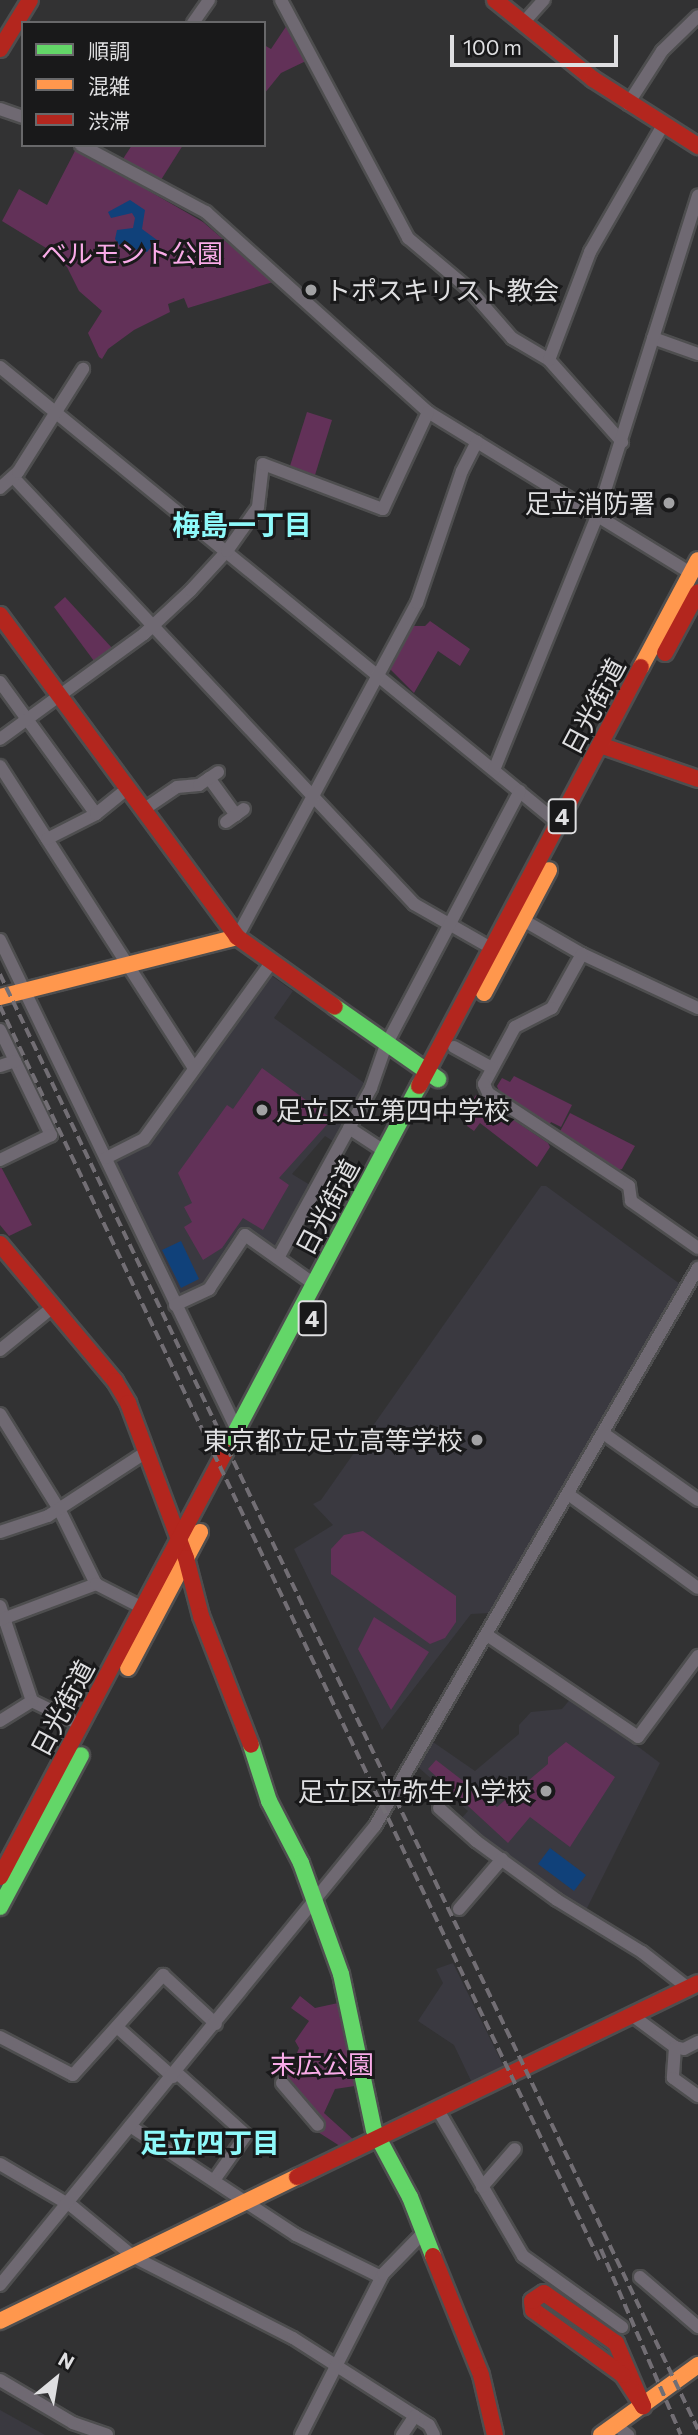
<!DOCTYPE html>
<meta charset="utf-8">
<style>
body{margin:0}
#map{position:relative;width:698px;height:2435px;overflow:hidden;background:#323233;font-family:Commissioner,"Noto Sans JP",sans-serif}
div>[style]{position:absolute}
[style*='--x']{left:calc(var(--x)*1px);top:calc(var(--y)*1px);width:calc(var(--w)*1px);rotate:calc(var(--a)*1deg)}
.built>*{inset:0;background:#3a3940}
.green>*{inset:0;background:#623158}
.water>*{inset:0;background:#10417a}
.roads{filter:drop-shadow(2px 0 #4e4e4f) drop-shadow(-2px 0 #4e4e4f) drop-shadow(0 2px #4e4e4f) drop-shadow(0 -2px #4e4e4f)}
.street>*{height:12px;margin:-6px;padding:0 6px;transform-origin:6px;border-radius:6px;background:#6f6972}
.fast>*{height:16px;margin:-8px;padding:0 8px;transform-origin:8px;border-radius:8px;background:#63d668}
.slow>*{height:16px;margin:-8px;padding:0 8px;transform-origin:8px;border-radius:8px;background:#ff974d}
.jam>*{height:16px;margin:-8px;padding:0 8px;transform-origin:8px;border-radius:8px;background:#b3261e}
.rail>*{height:3.5px;margin-top:-1.75px;transform-origin:0;background:repeating-linear-gradient(90deg,#726e74 0 10px,transparent 0 15px)}
.dots>*{width:19px;height:19px;translate:-50% -50%;box-sizing:border-box;border:4px solid #19191a;border-radius:50%}
span{translate:-50% -50%;white-space:nowrap;text-align:center;line-height:1.15;-webkit-text-stroke:6px #19191a;paint-order:stroke}
.shield-label span{padding:2px 5px;background:#19191a;border:2px solid;border-radius:5px;-webkit-text-stroke-width:0}
.shield-label{font-size:24px;color:#dfdfe1;font-weight:700}
.park-label{font-size:26px;color:#f9abe8}
.poi-label{font-size:26px;color:#dfdfe1}
.left{translate:0 -50%;text-align:left}
.right{translate:-100% -50%;text-align:right}
.street-label{font-size:26px;color:#dfdfe1}
.neighbourhood-label{font-size:28px;color:#8ef9fa;font-weight:700}
.legend{position:absolute;left:21px;top:21px;width:245px;height:126px;box-sizing:border-box;background:#19191a;border:2px solid #68686a;margin:0;padding:9px 12px;list-style:none;font-size:21px;color:#dfdfe1}
.legend li{display:flex;align-items:center;gap:14px;height:35px}
.legend b{width:35px;border:2px solid #68686a}
.north{position:absolute;left:21px;top:2344px;width:70px;height:70px;-webkit-text-stroke:5px #19191a;paint-order:stroke;rotate:30deg;font-size:19px;font-weight:700;line-height:28px;text-align:center;color:#dfdfe1}
.north::after{content:'';display:block;margin:auto;width:24px;height:32px;background:#dfdfe1;clip-path:polygon(50% 0,100% 100%,50% 72%,0 100%)}
.scale{position:absolute;left:450px;top:35px;width:168px;height:32px;box-sizing:border-box;border:4px solid #dfdfe1;border-top:0;padding-left:9px;font-size:21px;line-height:24px;white-space:nowrap;color:#dfdfe1;-webkit-text-stroke:5px #19191a;paint-order:stroke}
</style>
<div id="map">
<div class="built">
<i style="clip-path:polygon(269px 974px,293px 991px,274px 1018px,367px 1085px,336px 1143px,325px 1136px,292px 1174px,310px 1185px,279px 1244px,273px 1247px,244px 1227px,208px 1283px,175px 1296px,114px 1166px,116px 1160px,148px 1143px)"></i>
<i style="clip-path:polygon(541px 1186px,546px 1186px,680px 1284px,491px 1613px,471px 1614px,382px 1730px,294px 1549px,333px 1525px,313px 1504px,321px 1500px)"></i>
<i style="clip-path:polygon(572px 1697px,660px 1763px,586px 1910px,560px 1897px,480px 1838px,460px 1820px,468px 1811px,418px 1767px,433px 1742px,475px 1771px,519px 1734px,519px 1725px,531px 1712px,562px 1709px)"></i>
<i style="clip-path:polygon(453px 1963px,505px 2069px,473px 2085px,454px 2045px,418px 2021px,443px 1983px,436px 1969px)"></i>
<i style="clip-path:polygon(0 2410px,45px 2435px,0 2435px)"></i>
</div>
<div class="green">
<i style="clip-path:polygon(289px 22px,308px 60px,281px 73px,264px 94px,264px 45px,271px 49px)"></i>
<i style="clip-path:polygon(132px 145px,183px 145px,159px 183px,121px 162px)"></i>
<i style="clip-path:polygon(76px 149px,203px 222px,273px 282px,188px 308px,184px 298px,168px 304px,170px 312px,134px 330px,108px 349px,102px 359px,99px 357px,88px 333px,102px 311px,79px 291px,67px 267px,51px 251px,2px 221px,19px 189px,47px 205px)"></i>
<i style="clip-path:polygon(307px 412px,332px 420px,315px 475px,290px 466px)"></i>
<i style="clip-path:polygon(65px 597px,112px 648px,94px 661px,54px 607px)"></i>
<i style="clip-path:polygon(430px 621px,470px 649px,460px 666px,438px 651px,414px 693px,389px 668px,412px 626px,425px 626px)"></i>
<i style="clip-path:polygon(262px 1068px,332px 1119px,279px 1178px,289px 1185px,263px 1230px,243px 1218px,222px 1248px,203px 1260px,184px 1227px,192px 1222px,184px 1207px,192px 1203px,178px 1173px,227px 1105px,233px 1109px)"></i>
<i style="clip-path:polygon(514px 1076px,572px 1105px,561px 1127px,551px 1122px,548px 1127px,501px 1096px,497px 1086px,502px 1078px,510px 1082px)"></i>
<i style="clip-path:polygon(476px 1095px,548px 1143px,550px 1147px,537px 1167px,480px 1123px,474px 1131px,467px 1126px,471px 1117px,465px 1112px)"></i>
<i style="clip-path:polygon(570px 1113px,635px 1146px,622px 1169px,616px 1171px,558px 1135px)"></i>
<i style="clip-path:polygon(0 1165px,32px 1225px,9px 1236px,0 1225px)"></i>
<i style="clip-path:polygon(363px 1531px,456px 1596px,456px 1622px,445px 1638px,430px 1644px,331px 1574px,331px 1549px,344px 1535px)"></i>
<i style="clip-path:polygon(374px 1617px,429px 1652px,391px 1710px,358px 1649px)"></i>
<i style="clip-path:polygon(566px 1742px,615px 1777px,570px 1847px,530px 1817px,508px 1843px,428px 1769px,436px 1760px,497px 1807px,548px 1764px,548px 1757px)"></i>
<i style="clip-path:polygon(300px 1996px,315px 2008px,338px 2003px,355px 2086px,335px 2089px,324px 2113px,356px 2142px,343px 2148px,318px 2132px,322px 2124px,286px 2080px,299px 2048px,295px 2041px,309px 2021px,291px 2008px)"></i>
</div>
<div class="water">
<i style="clip-path:polygon(130px 200px,145px 210px,142px 229px,157px 240px,147px 252px,120px 246px,115px 239px,117px 230px,133px 228px,135px 218px,132px 213px,111px 218px,108px 212px)"></i>
<i style="clip-path:polygon(181px 1241px,199px 1279px,181px 1288px,162px 1250px)"></i>
<i style="clip-path:polygon(550px 1848px,586px 1875px,574px 1891px,538px 1864px)"></i>
</div>
<div class="roads">
<div class="street">
<i style="--x:281;--y:0;--w:270;--a:61.9"></i>
<i style="--x:408;--y:238;--w:81;--a:40"></i>
<i style="--x:470;--y:290;--w:64;--a:48.8"></i>
<i style="--x:512;--y:338;--w:43;--a:30.7"></i>
<i style="--x:549;--y:360;--w:110;--a:48.3"></i>
<i style="--x:193;--y:23;--w:28;--a:-55"></i>
<i style="--x:523;--y:23;--w:31;--a:-48"></i>
<i style="--x:628;--y:104;--w:63;--a:-57.3"></i>
<i style="--x:662;--y:51;--w:50;--a:-44.2"></i>
<i style="--x:0;--y:109;--w:24;--a:19"></i>
<i style="--x:81;--y:145;--w:142;--a:28.2"></i>
<i style="--x:206;--y:212;--w:299;--a:42"></i>
<i style="--x:428;--y:412;--w:308;--a:31.5"></i>
<i style="--x:653;--y:338;--w:48;--a:19.6"></i>
<i style="--x:549;--y:360;--w:116;--a:-69.2"></i>
<i style="--x:590;--y:252;--w:144;--a:-60.1"></i>
<i style="--x:0;--y:367;--w:721;--a:39.26"></i>
<i style="--x:14;--y:478;--w:584;--a:46.8"></i>
<i style="--x:414;--y:904;--w:89;--a:29.7"></i>
<i style="--x:0;--y:488;--w:24;--a:-42"></i>
<i style="--x:18;--y:472;--w:122;--a:-57.7"></i>
<i style="--x:0;--y:682;--w:163;--a:54"></i>
<i style="--x:0;--y:739;--w:178;--a:-36.1"></i>
<i style="--x:144;--y:634;--w:64;--a:-43.1"></i>
<i style="--x:191;--y:590;--w:53;--a:-47.3"></i>
<i style="--x:227;--y:551;--w:54;--a:-54.8"></i>
<i style="--x:258;--y:507;--w:43;--a:-83.4"></i>
<i style="--x:263;--y:464;--w:128;--a:20.6"></i>
<i style="--x:383;--y:509;--w:107;--a:-65.1"></i>
<i style="--x:0;--y:766;--w:358;--a:57.3"></i>
<i style="--x:494;--y:770;--w:274;--a:-67.9"></i>
<i style="--x:597;--y:516;--w:336;--a:-72.5"></i>
<i style="--x:209;--y:778;--w:46;--a:53.9"></i>
<i style="--x:143;--y:810;--w:41;--a:-34.1"></i>
<i style="--x:177;--y:787;--w:22;--a:-5"></i>
<i style="--x:199;--y:785;--w:23;--a:-34"></i>
<i style="--x:226;--y:822;--w:22;--a:-36"></i>
<i style="--x:47;--y:839;--w:55;--a:-27"></i>
<i style="--x:96;--y:814;--w:40;--a:-39"></i>
<i style="--x:523;--y:920;--w:68;--a:30"></i>
<i style="--x:582;--y:954;--w:128;--a:25"></i>
<i style="--x:237;--y:937;--w:379;--a:-61.7"></i>
<i style="--x:417;--y:603;--w:139;--a:-71.2"></i>
<i style="--x:462;--y:471;--w:33;--a:-63"></i>
<i style="--x:0;--y:940;--w:544;--a:64.19"></i>
<i style="--x:582;--y:954;--w:62;--a:119.1"></i>
<i style="--x:552;--y:1008;--w:42;--a:152.8"></i>
<i style="--x:515;--y:1027;--w:65;--a:118.5"></i>
<i style="--x:484;--y:1084;--w:10;--a:66"></i>
<i style="--x:488;--y:1093;--w:169;--a:33.4"></i>
<i style="--x:629;--y:1186;--w:15;--a:82"></i>
<i style="--x:631;--y:1201;--w:82;--a:35"></i>
<i style="--x:0;--y:1030;--w:117;--a:64.1"></i>
<i style="--x:51;--y:1135;--w:57;--a:153.9"></i>
<i style="--x:454;--y:1047;--w:43;--a:28.9"></i>
<i style="--x:0;--y:1066;--w:16;--a:-18"></i>
<i style="--x:349;--y:1128;--w:42;--a:33.3"></i>
<i style="--x:106;--y:1158;--w:42;--a:-26.6"></i>
<i style="--x:144;--y:1139;--w:217;--a:-54.2"></i>
<i style="--x:278;--y:1258;--w:194;--a:-61.3"></i>
<i style="--x:371;--y:1088;--w:46;--a:-70.8"></i>
<i style="--x:386;--y:1045;--w:287;--a:-62.2"></i>
<i style="--x:175;--y:1305;--w:38;--a:-25"></i>
<i style="--x:209;--y:1289;--w:65;--a:-56.3"></i>
<i style="--x:245;--y:1235;--w:85;--a:35.4"></i>
<i style="--x:0;--y:1350;--w:68;--a:-39.1"></i>
<i style="--x:0;--y:1414;--w:112;--a:58.2"></i>
<i style="--x:59;--y:1509;--w:84;--a:63.7"></i>
<i style="--x:603;--y:1433;--w:116;--a:35.2"></i>
<i style="--x:568;--y:1494;--w:160;--a:35.9"></i>
<i style="--x:0;--y:1532;--w:51;--a:-18.4"></i>
<i style="--x:48;--y:1516;--w:117;--a:-33.1"></i>
<i style="--x:0;--y:1606;--w:100;--a:71.4"></i>
<i style="--x:32;--y:1701;--w:55;--a:26.1"></i>
<i style="--x:0;--y:1620;--w:103;--a:-20.6"></i>
<i style="--x:96;--y:1584;--w:53;--a:27.1"></i>
<i style="--x:487;--y:1635;--w:182;--a:34"></i>
<i style="--x:638;--y:1737;--w:101;--a:-53.5"></i>
<i style="--x:0;--y:1721;--w:38;--a:-32"></i>
<i style="--x:439;--y:1808;--w:50;--a:41.7"></i>
<i style="--x:476;--y:1841;--w:100;--a:36.1"></i>
<i style="--x:557;--y:1900;--w:100;--a:31.5"></i>
<i style="--x:642;--y:1952;--w:58;--a:38"></i>
<i style="--x:459;--y:1909;--w:66;--a:-49.3"></i>
<i style="--x:633;--y:2016;--w:52;--a:36.4"></i>
<i style="--x:675;--y:2047;--w:9;--a:13"></i>
<i style="--x:684;--y:2049;--w:16;--a:-27"></i>
<i style="--x:117;--y:2027;--w:75;--a:41.8"></i>
<i style="--x:0;--y:2037;--w:82;--a:27.5"></i>
<i style="--x:73;--y:2075;--w:135;--a:-48"></i>
<i style="--x:163;--y:1975;--w:72;--a:42.8"></i>
<i style="--x:675;--y:2047;--w:31;--a:94"></i>
<i style="--x:673;--y:2078;--w:31;--a:36"></i>
<i style="--x:177;--y:2073;--w:93;--a:41.9"></i>
<i style="--x:246;--y:2135;--w:54;--a:125.2"></i>
<i style="--x:282;--y:2083;--w:55;--a:49.4"></i>
<i style="--x:438;--y:2110;--w:169;--a:59.8"></i>
<i style="--x:523;--y:2256;--w:122;--a:35.6"></i>
<i style="--x:130;--y:2126;--w:199;--a:33.3"></i>
<i style="--x:296;--y:2235;--w:95;--a:26.3"></i>
<i style="--x:0;--y:2164;--w:85;--a:30.5"></i>
<i style="--x:73;--y:2207;--w:79;--a:39.3"></i>
<i style="--x:134;--y:2257;--w:178;--a:27"></i>
<i style="--x:293;--y:2338;--w:161;--a:32.6"></i>
<i style="--x:429;--y:2425;--w:11;--a:63"></i>
<i style="--x:482;--y:2187;--w:50;--a:-49"></i>
<i style="--x:640;--y:2277;--w:77;--a:40.8"></i>
<i style="--x:0;--y:2285;--w:593;--a:-50.75"></i>
<i style="--x:375;--y:1826;--w:645;--a:-59.94"></i>
<i style="--x:0;--y:2380;--w:85;--a:30.5"></i>
<i style="--x:73;--y:2423;--w:36;--a:19"></i>
<i style="--x:616;--y:2425;--w:16;--a:40"></i>
<i style="--x:301;--y:2435;--w:181;--a:-63"></i>
<i style="--x:383;--y:2274;--w:59;--a:-45.7"></i>
<i style="--x:402;--y:2435;--w:23;--a:-56"></i>
</div>
<div class="fast">
<i style="--x:335;--y:1007;--w:126;--a:35"></i>
<i style="--x:225;--y:1452;--w:414;--a:-62.1"></i>
<i style="--x:251;--y:1745;--w:59;--a:72.2"></i>
<i style="--x:269;--y:1801;--w:70;--a:62.7"></i>
<i style="--x:301;--y:1863;--w:118;--a:70.2"></i>
<i style="--x:341;--y:1974;--w:159;--a:78.1"></i>
<i style="--x:374;--y:2130;--w:76;--a:61.8"></i>
<i style="--x:410;--y:2197;--w:63;--a:68.7"></i>
<i style="--x:0;--y:1907;--w:172;--a:-61.9"></i>
</div>
<div class="slow">
<i style="--x:641;--y:667;--w:121;--a:-62"></i>
<i style="--x:484;--y:993;--w:139;--a:-62.1"></i>
<i style="--x:0;--y:997;--w:244;--a:-14.2"></i>
<i style="--x:128;--y:1668;--w:154;--a:-62.1"></i>
<i style="--x:0;--y:2321;--w:330;--a:-25.9"></i>
<i style="--x:601;--y:2435;--w:120;--a:-35.8"></i>
</div>
<div class="jam">
<i style="--x:495;--y:0;--w:126;--a:38.9"></i>
<i style="--x:593;--y:79;--w:125;--a:32.5"></i>
<i style="--x:0;--y:49;--w:57;--a:-58.5"></i>
<i style="--x:0;--y:615;--w:400;--a:53.6"></i>
<i style="--x:237;--y:937;--w:120;--a:35.5"></i>
<i style="--x:665;--y:653;--w:69;--a:-61.6"></i>
<i style="--x:600;--y:745;--w:104;--a:19.1"></i>
<i style="--x:419;--y:1086;--w:474;--a:-62.1"></i>
<i style="--x:0;--y:1244;--w:179;--a:50"></i>
<i style="--x:115;--y:1381;--w:26;--a:59"></i>
<i style="--x:128;--y:1403;--w:165;--a:69.5"></i>
<i style="--x:186;--y:1558;--w:60;--a:75.5"></i>
<i style="--x:201;--y:1616;--w:138;--a:68.8"></i>
<i style="--x:0;--y:1877;--w:481;--a:-62.1"></i>
<i style="--x:297;--y:2177;--w:445;--a:-25.8"></i>
<i style="--x:433;--y:2256;--w:128;--a:68"></i>
<i style="--x:481;--y:2375;--w:62;--a:76.9"></i>
<i style="--x:544;--y:2293;--w:88;--a:34.8"></i>
<i style="--x:616;--y:2343;--w:69;--a:66.8"></i>
<i style="--x:643;--y:2406;--w:37;--a:-123"></i>
<i style="--x:623;--y:2375;--w:111;--a:-144.2"></i>
<i style="--x:533;--y:2310;--w:9;--a:-96"></i>
<i style="--x:532;--y:2301;--w:14;--a:-34"></i>
</div>
</div>
<div class="rail">
<i style="--x:0;--y:974;--w:1614;--a:64.37"></i>
<i style="--x:0;--y:1006;--w:1391;--a:64.45"></i>
<i style="--x:601;--y:2249;--w:202;--a:66.7"></i>
</div>
<div class="dots">
<i style="left:311px;top:290px;background:#a2a2a4"></i>
<i style="left:669px;top:503px;background:#a2a2a4"></i>
<i style="left:262px;top:1110px;background:#a2a2a4"></i>
<i style="left:477px;top:1440px;background:#a2a2a4"></i>
<i style="left:546px;top:1791px;background:#a2a2a4"></i>
</div>
<div class="shield-label">
<span style="left:562px;top:816px">4</span>
<span style="left:312px;top:1318px">4</span>
</div>
<div class="park-label">
<span style="left:132px;top:253px">ベルモント公園</span>
<span style="left:322px;top:2064px">末広公園</span>
</div>
<div class="poi-label">
<span class="left" style="left:325px;top:290px">トポスキリスト教会</span>
<span class="right" style="left:655px;top:503px">足立消防署</span>
<span class="left" style="left:276px;top:1110px">足立区立第四中学校</span>
<span class="right" style="left:463px;top:1440px">東京都立足立高等学校</span>
<span class="right" style="left:532px;top:1791px">足立区立弥生小学校</span>
</div>
<div class="street-label">
<span style="left:593px;top:706px;rotate:-62deg">日光街道</span>
<span style="left:327px;top:1207px;rotate:-62deg">日光街道</span>
<span style="left:62px;top:1708px;rotate:-62deg">日光街道</span>
</div>
<div class="neighbourhood-label">
<span style="left:242px;top:524px">梅島一丁目</span>
<span style="left:210px;top:2142px">足立四丁目</span>
</div>
<ul class="legend">
<li><b style="height:9px;background:#63d668"></b>順調</li>
<li><b style="height:9px;background:#ff974d"></b>混雑</li>
<li><b style="height:9px;background:#b3261e"></b>渋滞</li>
</ul>
<div class="north">N</div>
<div class="scale">100 m</div>
</div>
